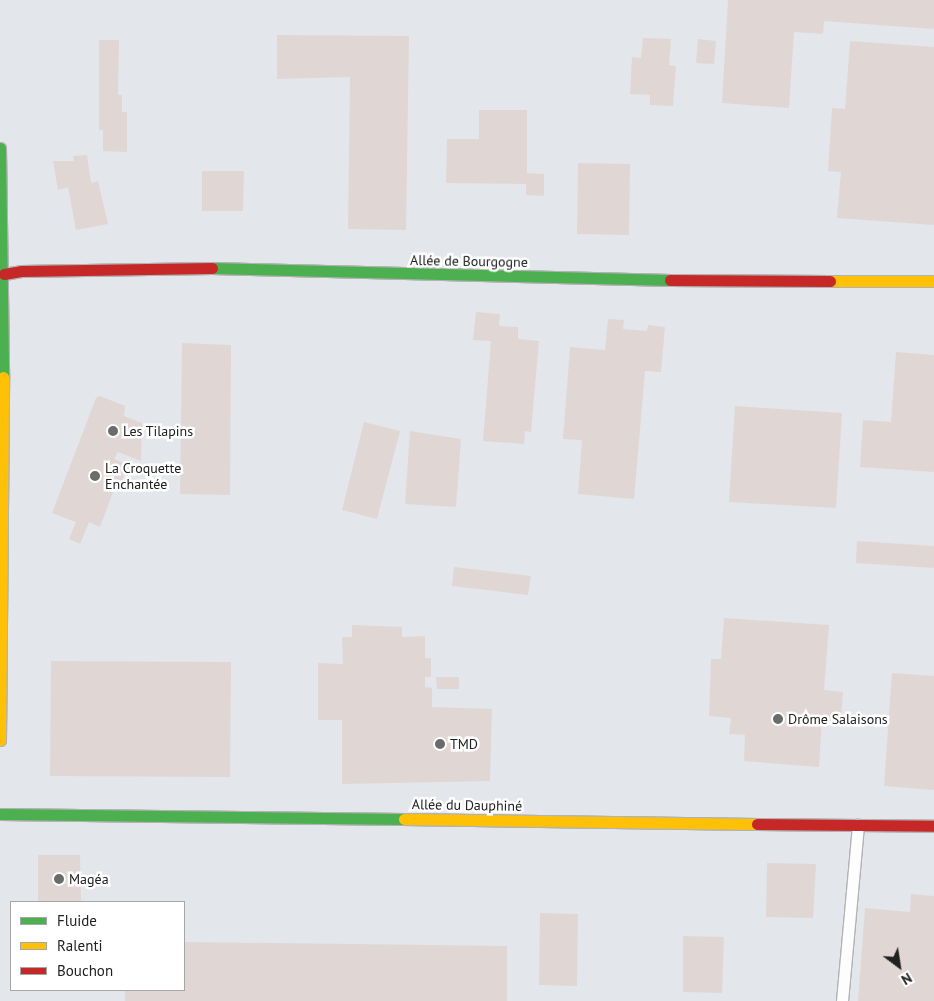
<!DOCTYPE html>
<meta charset="utf-8">
<style>
body{margin:0}
#map{position:relative;width:934px;height:1001px;overflow:hidden;background:#f4f4f4;font-family:"PT Sans",sans-serif}
div>[style]{position:absolute}
[style*='--x']{left:calc(var(--x)*1px);top:calc(var(--y)*1px);width:calc(var(--w)*1px);rotate:calc(var(--a)*1deg)}
.built>*{inset:0;background:#e3e6ea}
.building>*{inset:0;background:#e0d7d5}
.roads{filter:drop-shadow(1px 0 #b2b2b2) drop-shadow(-1px 0 #b2b2b2) drop-shadow(0 1px #b2b2b2) drop-shadow(0 -1px #b2b2b2)}
.lane>*{height:11px;margin:-5.5px;padding:0 5.5px;transform-origin:5.5px;border-radius:5.5px;background:#fdfdfd}
.fast>*{height:11px;margin:-5.5px;padding:0 5.5px;transform-origin:5.5px;border-radius:5.5px;background:#4caf50}
.slow>*{height:11px;margin:-5.5px;padding:0 5.5px;transform-origin:5.5px;border-radius:5.5px;background:#ffc107}
.jam>*{height:11px;margin:-5.5px;padding:0 5.5px;transform-origin:5.5px;border-radius:5.5px;background:#c62828}
.dots>*{width:14px;height:14px;translate:-50% -50%;box-sizing:border-box;border:2px solid #fff;border-radius:50%}
span{translate:-50% -50%;white-space:nowrap;text-align:center;line-height:1.15;-webkit-text-stroke:5px #fff;paint-order:stroke}
.street-label{font-size:14px;color:#202121}
.poi-label{font-size:14px;color:#202121}
.left{translate:0 -50%;text-align:left}
.legend{position:absolute;left:10px;top:901px;width:175px;height:90px;box-sizing:border-box;background:#fff;border:1px solid #a6a6a6;margin:0;padding:6px 9px;list-style:none;font-size:15px;color:#202121}
.legend li{display:flex;align-items:center;gap:10px;height:25px}
.legend b{width:25px;border:1px solid #a6a6a6}
.north{position:absolute;left:874px;top:941px;width:50px;height:50px;-webkit-text-stroke:4px #fff;paint-order:stroke;rotate:149deg;font-size:14px;font-weight:700;line-height:20px;text-align:center;color:#202121}
.north::after{content:'';display:block;margin:auto;width:18px;height:22px;background:#202121;clip-path:polygon(50% 0,100% 100%,50% 72%,0 100%)}
</style>
<div id="map">
<div class="built">
<i style="clip-path:polygon(evenodd,0 0,934px 0,934px 1001px,0 1001px,0 0,11px 902px,184px 902px,184px 990px,11px 990px,11px 902px)"></i>
</div>
<div class="building">
<i style="clip-path:polygon(728px 0,934px 0,934px 29px,824px 21px,823px 34px,794px 32px,789px 108px,722px 103px)"></i>
<i style="clip-path:polygon(277px 35px,409px 36px,406px 230px,348px 229px,350px 77px,277px 79px)"></i>
<i style="clip-path:polygon(643px 38px,671px 39px,669px 65px,676px 66px,673px 106px,650px 105px,650px 95px,630px 94px,632px 57px,641px 58px)"></i>
<i style="clip-path:polygon(698px 39px,716px 41px,714px 64px,696px 63px)"></i>
<i style="clip-path:polygon(99px 40px,119px 40px,118px 95px,122px 95px,122px 112px,127px 112px,127px 152px,103px 151px,103px 130px,99px 130px)"></i>
<i style="clip-path:polygon(850px 41px,934px 47px,934px 225px,837px 218px,841px 172px,828px 171px,832px 108px,845px 109px)"></i>
<i style="clip-path:polygon(479px 110px,527px 110px,527px 173px,544px 174px,544px 196px,526px 195px,526px 184px,446px 183px,447px 139px,479px 139px)"></i>
<i style="clip-path:polygon(87px 155px,91px 183px,98px 181px,108px 224px,76px 230px,68px 187px,58px 190px,53px 161px,74px 161px,73px 156px)"></i>
<i style="clip-path:polygon(578px 163px,630px 164px,629px 235px,577px 234px)"></i>
<i style="clip-path:polygon(202px 171px,244px 171px,243px 211px,202px 211px)"></i>
<i style="clip-path:polygon(476px 312px,500px 314px,499px 326px,518px 327px,518px 339px,539px 341px,531px 432px,525px 431px,524px 444px,483px 441px,491px 341px,473px 340px)"></i>
<i style="clip-path:polygon(608px 319px,624px 320px,623px 329px,647px 331px,648px 325px,665px 327px,661px 372px,645px 371px,634px 499px,578px 494px,582px 440px,563px 439px,570px 347px,605px 350px)"></i>
<i style="clip-path:polygon(182px 343px,231px 345px,230px 495px,180px 494px)"></i>
<i style="clip-path:polygon(896px 352px,934px 355px,934px 472px,860px 467px,863px 420px,891px 422px)"></i>
<i style="clip-path:polygon(100px 396px,125px 406px,124px 416px,142px 423px,141px 461px,118px 452px,114px 459px,128px 465px,119px 488px,115px 487px,100px 527px,89px 522px,80px 544px,69px 539px,76px 522px,52px 513px,96px 398px)"></i>
<i style="clip-path:polygon(735px 406px,842px 413px,836px 508px,729px 502px)"></i>
<i style="clip-path:polygon(364px 422px,400px 431px,377px 519px,342px 510px)"></i>
<i style="clip-path:polygon(410px 431px,461px 439px,456px 507px,405px 504px)"></i>
<i style="clip-path:polygon(857px 541px,934px 546px,934px 568px,856px 563px)"></i>
<i style="clip-path:polygon(454px 567px,531px 576px,528px 595px,452px 586px)"></i>
<i style="clip-path:polygon(724px 618px,829px 625px,824px 690px,843px 692px,841px 719px,822px 718px,819px 767px,744px 761px,745px 735px,729px 734px,731px 718px,709px 716px,711px 659px,721px 659px)"></i>
<i style="clip-path:polygon(352px 625px,402px 627px,402px 637px,425px 636px,425px 658px,431px 658px,431px 677px,425px 677px,425px 687px,432px 688px,432px 707px,492px 709px,490px 781px,342px 784px,342px 720px,318px 720px,318px 663px,343px 664px,342px 637px,352px 637px)"></i>
<i style="clip-path:polygon(51px 661px,231px 662px,230px 777px,50px 776px)"></i>
<i style="clip-path:polygon(892px 673px,934px 676px,934px 790px,884px 786px)"></i>
<i style="clip-path:polygon(436px 677px,459px 677px,459px 689px,437px 689px)"></i>
<i style="clip-path:polygon(38px 855px,80px 855px,81px 902px,38px 902px)"></i>
<i style="clip-path:polygon(767px 863px,816px 864px,813px 918px,766px 917px)"></i>
<i style="clip-path:polygon(911px 894px,934px 896px,934px 1001px,858px 1001px,865px 908px,910px 912px)"></i>
<i style="clip-path:polygon(540px 913px,578px 914px,577px 986px,539px 985px)"></i>
<i style="clip-path:polygon(683px 936px,724px 937px,722px 993px,683px 992px)"></i>
<i style="clip-path:polygon(184px 942px,507px 946px,507px 1001px,125px 1001px,125px 990px,184px 990px)"></i>
</div>
<div class="roads">
<div class="lane">
<i style="--x:842;--y:1001;--w:177;--a:-84.8"></i>
</div>
<div class="fast">
<i style="--x:0;--y:148;--w:229;--a:89.2"></i>
<i style="--x:212;--y:268;--w:458;--a:1.5"></i>
<i style="--x:0;--y:814;--w:404;--a:0.7"></i>
</div>
<div class="slow">
<i style="--x:830;--y:281;--w:104;--a:0"></i>
<i style="--x:0;--y:740;--w:363;--a:-89.5"></i>
<i style="--x:404;--y:819;--w:353;--a:0.8"></i>
</div>
<div class="jam">
<i style="--x:4;--y:274;--w:17;--a:-10"></i>
<i style="--x:21;--y:271;--w:191;--a:-0.9"></i>
<i style="--x:670;--y:280;--w:160;--a:0.4"></i>
<i style="--x:757;--y:824;--w:177;--a:0.6"></i>
</div>
</div>
<div class="dots">
<i style="left:113px;top:431px;background:#6a6b6b"></i>
<i style="left:95px;top:476px;background:#6a6b6b"></i>
<i style="left:778px;top:719px;background:#6a6b6b"></i>
<i style="left:440px;top:744px;background:#6a6b6b"></i>
<i style="left:59px;top:879px;background:#6a6b6b"></i>
</div>
<div class="street-label">
<span style="left:469px;top:261px;rotate:1deg">Allée de Bourgogne</span>
<span style="left:467px;top:805px;rotate:1deg">Allée du Dauphiné</span>
</div>
<div class="poi-label">
<span class="left" style="left:123px;top:431px">Les Tilapins</span>
<span class="left" style="left:105px;top:476px">La Croquette<br>Enchantée</span>
<span class="left" style="left:788px;top:719px">Drôme Salaisons</span>
<span class="left" style="left:450px;top:744px">TMD</span>
<span class="left" style="left:69px;top:879px">Magéa</span>
</div>
<ul class="legend">
<li><b style="height:6px;background:#4caf50"></b>Fluide</li>
<li><b style="height:6px;background:#ffc107"></b>Ralenti</li>
<li><b style="height:6px;background:#c62828"></b>Bouchon</li>
</ul>
<div class="north">N</div>
</div>
